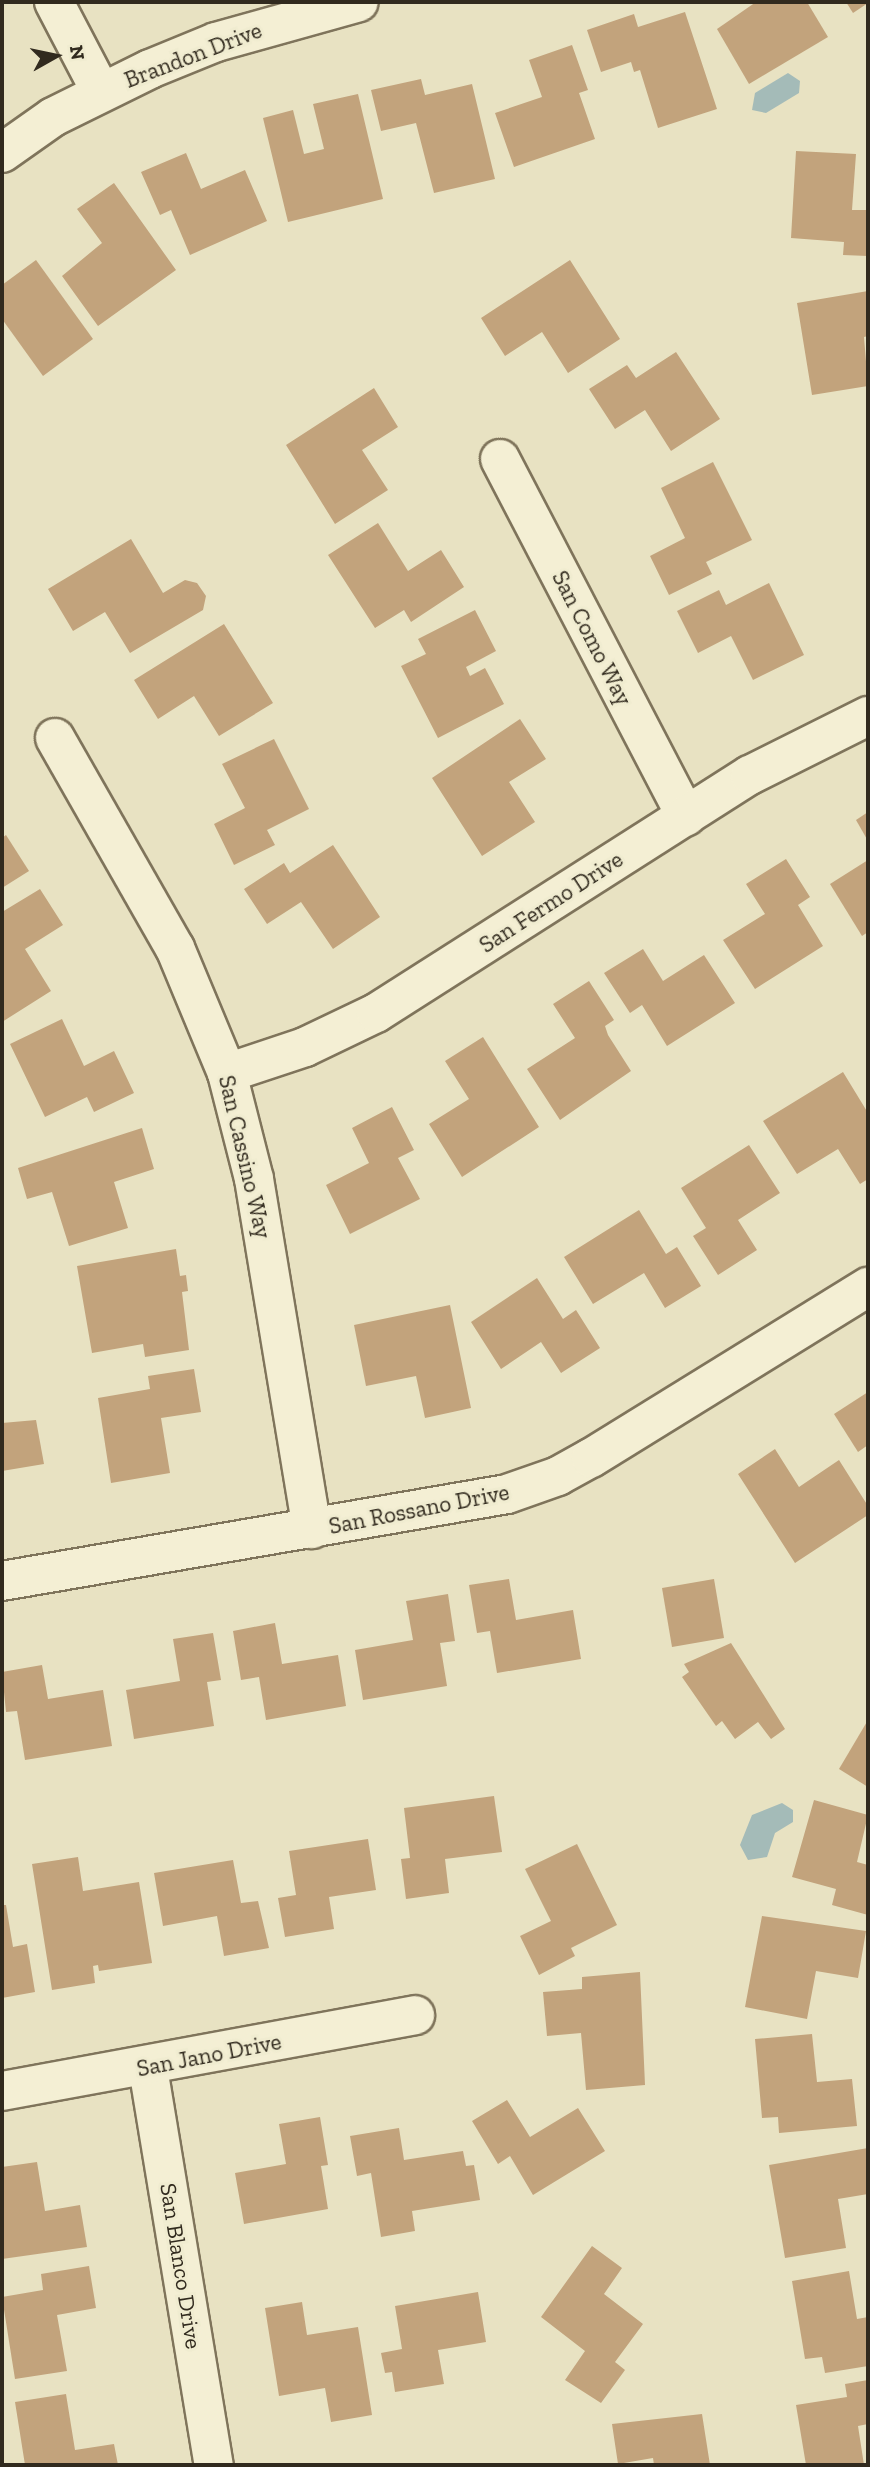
<!DOCTYPE html>
<style>
body{margin:0}
#map{position:relative;width:870px;height:2467px;overflow:hidden;background:#e8e2c2;font-family:"Zilla Slab",serif}
div>[style]{position:absolute}
[style*='--x']{left:calc(var(--x)*1px);top:calc(var(--y)*1px);width:calc(var(--w)*1px);rotate:calc(var(--a)*1deg)}
.water>*{inset:0;background:#a4bbb8}
.building>*{inset:0;background:#c2a37c}
.roads{filter:drop-shadow(2px 0 #7f745b) drop-shadow(-2px 0 #7f745b) drop-shadow(0 2px #7f745b) drop-shadow(0 -2px #7f745b)}
.street>*{height:38px;margin:-19px;padding:0 19px;transform-origin:19px;border-radius:19px;background:#f4efd4}
.secondary>*{height:38px;margin:-19px;padding:0 19px;transform-origin:19px;border-radius:19px;background:#f4efd4}
span{translate:-50% -50%;white-space:nowrap;text-align:center;line-height:1.15;-webkit-text-stroke:6px #f0ecd0;paint-order:stroke}
.street-label{font-size:23px;color:#312a1e}
.frame{position:absolute;inset:0;border:4px solid #312a1e;pointer-events:none}
.north{position:absolute;left:21px;top:21px;width:70px;height:70px;-webkit-text-stroke:5px #f0ecd0;paint-order:stroke;rotate:81deg;font-size:19px;font-weight:700;line-height:28px;text-align:center;color:#312a1e}
.north::after{content:'';display:block;margin:auto;width:24px;height:32px;background:#312a1e;clip-path:polygon(50% 0,100% 100%,50% 72%,0 100%)}
</style>
<div id="map">
<div class="water">
<i style="clip-path:polygon(788px 73px,800px 81px,799px 93px,766px 113px,752px 110px,755px 93px)"></i>
<i style="clip-path:polygon(782px 1803px,793px 1810px,793px 1822px,775px 1833px,767px 1857px,748px 1860px,740px 1845px,752px 1815px)"></i>
</div>
<div class="building">
<i style="clip-path:polygon(756px 2px,807px 2px,828px 37px,749px 84px,717px 29px)"></i>
<i style="clip-path:polygon(846px 2px,868px 2px,868px 3px,853px 13px)"></i>
<i style="clip-path:polygon(685px 12px,717px 109px,658px 128px,640px 70px,634px 72px,631px 62px,601px 72px,587px 30px,634px 14px,638px 27px)"></i>
<i style="clip-path:polygon(572px 45px,588px 90px,579px 93px,595px 139px,514px 167px,495px 113px,542px 97px,529px 60px)"></i>
<i style="clip-path:polygon(421px 79px,425px 95px,472px 84px,495px 179px,434px 193px,416px 123px,381px 131px,371px 90px)"></i>
<i style="clip-path:polygon(358px 94px,383px 199px,288px 222px,263px 118px,293px 110px,304px 154px,324px 149px,313px 104px)"></i>
<i style="clip-path:polygon(796px 151px,856px 154px,852px 210px,868px 210px,868px 256px,843px 255px,844px 242px,791px 238px)"></i>
<i style="clip-path:polygon(186px 153px,201px 189px,245px 170px,267px 221px,190px 255px,171px 210px,160px 215px,141px 172px)"></i>
<i style="clip-path:polygon(114px 183px,176px 270px,98px 326px,62px 276px,102px 243px,77px 209px)"></i>
<i style="clip-path:polygon(36px 260px,93px 339px,43px 376px,2px 319px,2px 285px)"></i>
<i style="clip-path:polygon(570px 260px,620px 339px,568px 373px,542px 332px,505px 356px,481px 318px)"></i>
<i style="clip-path:polygon(868px 291px,868px 336px,864px 337px,868px 386px,812px 395px,797px 303px)"></i>
<i style="clip-path:polygon(676px 352px,720px 419px,671px 451px,645px 410px,615px 429px,589px 389px,627px 365px,636px 378px)"></i>
<i style="clip-path:polygon(374px 388px,398px 427px,362px 450px,388px 490px,335px 524px,286px 445px)"></i>
<i style="clip-path:polygon(713px 462px,752px 540px,706px 562px,712px 574px,669px 595px,650px 556px,685px 538px,661px 488px)"></i>
<i style="clip-path:polygon(378px 523px,408px 571px,441px 550px,464px 587px,411px 622px,404px 610px,375px 628px,328px 555px)"></i>
<i style="clip-path:polygon(131px 539px,163px 593px,185px 580px,197px 583px,206px 596px,203px 610px,130px 653px,105px 612px,73px 631px,48px 589px)"></i>
<i style="clip-path:polygon(769px 583px,804px 655px,753px 680px,731px 636px,698px 653px,677px 611px,719px 590px,726px 605px)"></i>
<i style="clip-path:polygon(475px 610px,496px 651px,466px 667px,470px 676px,485px 668px,504px 704px,438px 738px,401px 666px,426px 654px,418px 639px)"></i>
<i style="clip-path:polygon(224px 624px,273px 703px,219px 736px,194px 696px,158px 719px,134px 680px)"></i>
<i style="clip-path:polygon(520px 719px,546px 759px,509px 782px,535px 822px,482px 856px,432px 778px)"></i>
<i style="clip-path:polygon(274px 739px,309px 809px,267px 830px,275px 845px,234px 865px,214px 824px,245px 808px,222px 764px)"></i>
<i style="clip-path:polygon(868px 812px,868px 841px,856px 820px)"></i>
<i style="clip-path:polygon(6px 835px,29px 871px,2px 888px,2px 838px)"></i>
<i style="clip-path:polygon(333px 845px,380px 917px,333px 949px,301px 902px,267px 924px,244px 889px,284px 863px,290px 873px)"></i>
<i style="clip-path:polygon(786px 859px,810px 897px,798px 905px,823px 946px,755px 989px,723px 940px,765px 914px,746px 884px)"></i>
<i style="clip-path:polygon(868px 860px,868px 932px,862px 936px,830px 884px)"></i>
<i style="clip-path:polygon(40px 889px,63px 925px,25px 949px,51px 991px,2px 1022px,2px 912px)"></i>
<i style="clip-path:polygon(643px 949px,663px 981px,704px 955px,735px 1003px,667px 1046px,642px 1005px,630px 1013px,604px 973px)"></i>
<i style="clip-path:polygon(589px 981px,614px 1020px,605px 1026px,608px 1035px,631px 1071px,560px 1120px,527px 1069px,575px 1038px,553px 1004px)"></i>
<i style="clip-path:polygon(62px 1019px,84px 1066px,114px 1051px,134px 1093px,94px 1112px,87px 1097px,45px 1117px,10px 1044px)"></i>
<i style="clip-path:polygon(483px 1037px,539px 1127px,462px 1177px,429px 1124px,469px 1099px,445px 1061px)"></i>
<i style="clip-path:polygon(843px 1072px,868px 1113px,868px 1179px,860px 1184px,838px 1149px,797px 1174px,763px 1121px)"></i>
<i style="clip-path:polygon(392px 1107px,414px 1150px,398px 1158px,420px 1199px,350px 1234px,326px 1185px,369px 1163px,352px 1128px)"></i>
<i style="clip-path:polygon(142px 1128px,154px 1169px,114px 1182px,128px 1228px,69px 1246px,52px 1192px,27px 1199px,18px 1168px)"></i>
<i style="clip-path:polygon(749px 1145px,780px 1193px,738px 1220px,757px 1250px,718px 1275px,693px 1236px,706px 1228px,681px 1188px)"></i>
<i style="clip-path:polygon(639px 1210px,666px 1254px,677px 1247px,701px 1286px,665px 1308px,644px 1273px,593px 1304px,564px 1257px)"></i>
<i style="clip-path:polygon(176px 1249px,180px 1276px,186px 1275px,188px 1291px,182px 1292px,189px 1350px,145px 1357px,143px 1344px,92px 1353px,77px 1266px)"></i>
<i style="clip-path:polygon(537px 1278px,563px 1319px,576px 1310px,600px 1348px,561px 1373px,541px 1342px,501px 1369px,471px 1322px)"></i>
<i style="clip-path:polygon(450px 1305px,471px 1408px,425px 1418px,416px 1376px,366px 1386px,354px 1325px)"></i>
<i style="clip-path:polygon(194px 1369px,201px 1412px,161px 1418px,170px 1473px,111px 1483px,98px 1398px,150px 1389px,148px 1376px)"></i>
<i style="clip-path:polygon(868px 1392px,868px 1445px,858px 1452px,834px 1414px)"></i>
<i style="clip-path:polygon(36px 1420px,44px 1464px,2px 1471px,2px 1423px)"></i>
<i style="clip-path:polygon(775px 1449px,799px 1487px,839px 1460px,868px 1506px,868px 1515px,795px 1563px,738px 1474px)"></i>
<i style="clip-path:polygon(509px 1579px,516px 1620px,573px 1610px,581px 1659px,497px 1673px,490px 1631px,477px 1633px,469px 1585px)"></i>
<i style="clip-path:polygon(714px 1579px,724px 1638px,672px 1647px,662px 1588px)"></i>
<i style="clip-path:polygon(448px 1594px,455px 1641px,440px 1643px,447px 1686px,363px 1700px,355px 1650px,413px 1640px,406px 1601px)"></i>
<i style="clip-path:polygon(275px 1623px,282px 1664px,338px 1655px,346px 1706px,266px 1720px,259px 1677px,241px 1680px,233px 1631px)"></i>
<i style="clip-path:polygon(213px 1633px,221px 1680px,207px 1682px,214px 1726px,134px 1739px,126px 1690px,180px 1681px,173px 1639px)"></i>
<i style="clip-path:polygon(731px 1643px,785px 1729px,771px 1739px,758px 1722px,735px 1739px,722px 1721px,716px 1726px,682px 1677px,689px 1672px,684px 1664px)"></i>
<i style="clip-path:polygon(42px 1665px,48px 1699px,103px 1690px,112px 1746px,25px 1760px,17px 1711px,6px 1712px,2px 1672px)"></i>
<i style="clip-path:polygon(868px 1720px,868px 1787px,839px 1769px)"></i>
<i style="clip-path:polygon(494px 1796px,502px 1852px,445px 1859px,449px 1893px,406px 1899px,401px 1859px,410px 1858px,404px 1808px)"></i>
<i style="clip-path:polygon(814px 1800px,868px 1815px,857px 1862px,868px 1865px,868px 1915px,832px 1905px,836px 1889px,792px 1877px)"></i>
<i style="clip-path:polygon(368px 1839px,376px 1890px,329px 1897px,334px 1929px,285px 1937px,278px 1898px,296px 1895px,289px 1851px)"></i>
<i style="clip-path:polygon(577px 1844px,617px 1925px,571px 1948px,575px 1956px,539px 1975px,520px 1936px,551px 1921px,525px 1869px)"></i>
<i style="clip-path:polygon(78px 1857px,83px 1891px,139px 1882px,152px 1963px,99px 1971px,98px 1965px,93px 1966px,95px 1983px,52px 1990px,32px 1864px)"></i>
<i style="clip-path:polygon(233px 1860px,241px 1903px,258px 1901px,269px 1948px,224px 1956px,217px 1916px,163px 1926px,154px 1873px)"></i>
<i style="clip-path:polygon(2px 1905px,6px 1905px,13px 1947px,27px 1944px,35px 1992px,2px 1998px)"></i>
<i style="clip-path:polygon(762px 1916px,866px 1931px,858px 1978px,816px 1971px,807px 2019px,745px 2007px)"></i>
<i style="clip-path:polygon(640px 1972px,645px 2085px,586px 2090px,581px 2033px,547px 2036px,543px 1992px,582px 1989px,582px 1977px)"></i>
<i style="clip-path:polygon(812px 2034px,817px 2082px,852px 2079px,857px 2126px,779px 2133px,778px 2117px,762px 2118px,755px 2039px)"></i>
<i style="clip-path:polygon(507px 2100px,530px 2137px,578px 2108px,605px 2151px,533px 2195px,510px 2156px,498px 2164px,472px 2121px)"></i>
<i style="clip-path:polygon(320px 2117px,328px 2165px,321px 2166px,328px 2209px,244px 2224px,235px 2173px,286px 2164px,279px 2124px)"></i>
<i style="clip-path:polygon(399px 2128px,404px 2160px,463px 2151px,466px 2166px,474px 2165px,480px 2200px,412px 2211px,415px 2231px,381px 2237px,371px 2173px,357px 2176px,350px 2136px)"></i>
<i style="clip-path:polygon(868px 2148px,868px 2194px,838px 2199px,846px 2248px,785px 2258px,769px 2165px)"></i>
<i style="clip-path:polygon(37px 2162px,45px 2211px,80px 2205px,87px 2247px,2px 2259px,2px 2167px)"></i>
<i style="clip-path:polygon(592px 2246px,622px 2268px,604px 2294px,643px 2324px,615px 2362px,625px 2370px,601px 2403px,565px 2380px,585px 2351px,541px 2317px)"></i>
<i style="clip-path:polygon(89px 2266px,96px 2308px,57px 2315px,67px 2371px,15px 2379px,2px 2297px,43px 2290px,41px 2274px)"></i>
<i style="clip-path:polygon(849px 2271px,857px 2319px,868px 2317px,868px 2366px,825px 2373px,822px 2357px,805px 2359px,792px 2281px)"></i>
<i style="clip-path:polygon(478px 2292px,486px 2342px,438px 2350px,444px 2384px,395px 2392px,392px 2372px,385px 2373px,381px 2353px,402px 2349px,395px 2306px)"></i>
<i style="clip-path:polygon(302px 2302px,307px 2335px,358px 2327px,372px 2415px,331px 2422px,325px 2388px,279px 2396px,265px 2308px)"></i>
<i style="clip-path:polygon(868px 2380px,868px 2424px,858px 2426px,864px 2465px,806px 2465px,796px 2405px,847px 2397px,845px 2384px)"></i>
<i style="clip-path:polygon(66px 2394px,75px 2450px,114px 2444px,118px 2465px,25px 2465px,15px 2402px)"></i>
<i style="clip-path:polygon(702px 2414px,710px 2465px,654px 2465px,653px 2458px,618px 2464px,612px 2424px)"></i>
</div>
<div class="roads">
<div class="street">
<i style="--x:54;--y:2;--w:102;--a:62.4"></i>
<i style="--x:500;--y:459;--w:403;--a:62.5"></i>
<i style="--x:55;--y:738;--w:242;--a:60.3"></i>
<i style="--x:175;--y:948;--w:135;--a:67.4"></i>
<i style="--x:227;--y:1073;--w:109;--a:75.7"></i>
<i style="--x:254;--y:1179;--w:355;--a:80.6"></i>
<i style="--x:227;--y:1073;--w:82;--a:-18.4"></i>
<i style="--x:305;--y:1047;--w:79;--a:-25.6"></i>
<i style="--x:376;--y:1013;--w:443;--a:-32.5"></i>
<i style="--x:750;--y:775;--w:132;--a:-26.6"></i>
<i style="--x:2;--y:1581;--w:512;--a:-9.77"></i>
<i style="--x:507;--y:1494;--w:54;--a:-19.4"></i>
<i style="--x:558;--y:1476;--w:38;--a:-29"></i>
<i style="--x:591;--y:1458;--w:326;--a:-31.7"></i>
<i style="--x:148;--y:2068;--w:402;--a:80.6"></i>
<i style="--x:2;--y:2091;--w:420;--a:-10.4"></i>
</div>
<div class="secondary">
<i style="--x:2;--y:153;--w:62;--a:-35.2"></i>
<i style="--x:53;--y:117;--w:108;--a:-26.3"></i>
<i style="--x:150;--y:69;--w:71;--a:-22.2"></i>
<i style="--x:216;--y:42;--w:148;--a:-15.6"></i>
</div>
</div>
<div class="street-label">
<span style="left:193px;top:55px;rotate:-21deg">Brandon Drive</span>
<span style="left:592px;top:638px;rotate:63deg">San Como Way</span>
<span style="left:551px;top:902px;rotate:-33deg">San Fermo Drive</span>
<span style="left:245px;top:1157px;rotate:77deg">San Cassino Way</span>
<span style="left:419px;top:1509px;rotate:-11deg">San Rossano Drive</span>
<span style="left:209px;top:2055px;rotate:-11deg">San Jano Drive</span>
<span style="left:181px;top:2266px;rotate:81deg">San Blanco Drive</span>
</div>
<div class="frame"></div>
<div class="north">N</div>
</div>
